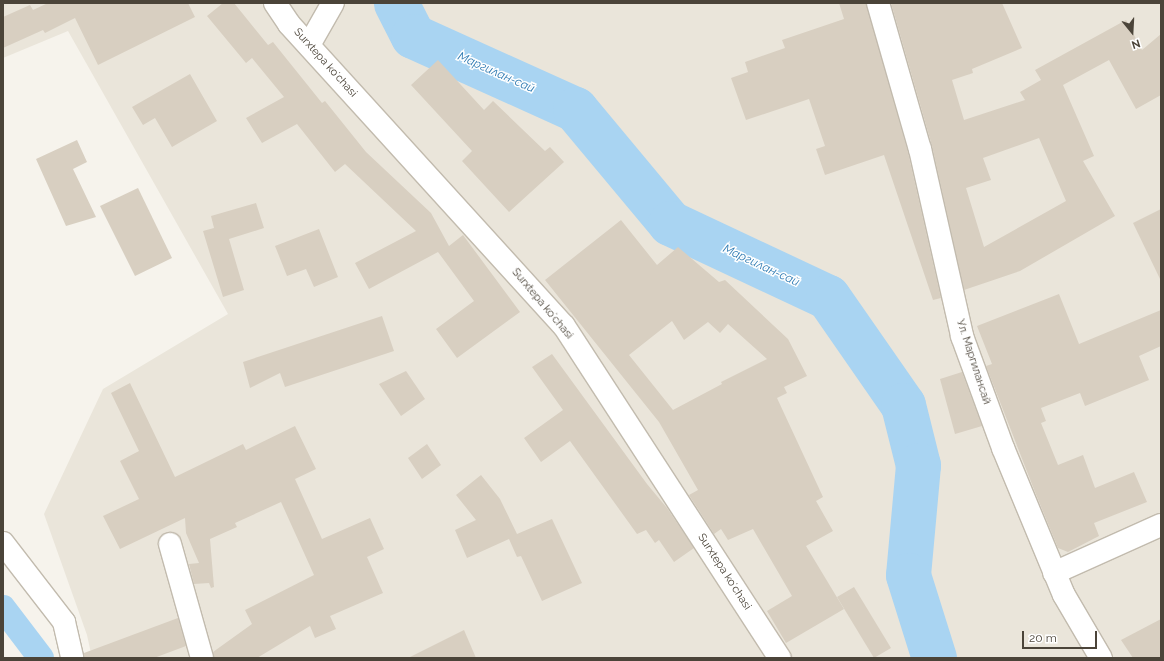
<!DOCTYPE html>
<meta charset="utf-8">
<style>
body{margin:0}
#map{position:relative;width:1164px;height:661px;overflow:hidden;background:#f6f3ec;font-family:Raleway,sans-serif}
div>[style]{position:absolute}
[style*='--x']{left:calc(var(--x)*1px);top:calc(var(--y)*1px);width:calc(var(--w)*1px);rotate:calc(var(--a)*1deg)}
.residential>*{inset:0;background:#eae5da}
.canal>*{height:26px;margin:-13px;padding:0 13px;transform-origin:13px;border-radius:13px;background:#a9d4f2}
.river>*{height:45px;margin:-22.5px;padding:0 22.5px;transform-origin:22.5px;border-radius:22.5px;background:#a9d4f2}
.building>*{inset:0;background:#d8cfc1}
.roads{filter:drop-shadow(1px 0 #c2bbae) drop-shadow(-1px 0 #c2bbae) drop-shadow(0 1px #c2bbae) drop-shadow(0 -1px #c2bbae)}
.minor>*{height:22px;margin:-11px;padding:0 11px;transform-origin:11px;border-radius:11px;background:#fff}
span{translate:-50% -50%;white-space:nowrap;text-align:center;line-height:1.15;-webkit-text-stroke:3px #fff;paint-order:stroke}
.street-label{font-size:11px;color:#4b4439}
.water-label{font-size:12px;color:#2e7ab2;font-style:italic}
.frame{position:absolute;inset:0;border:4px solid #4b4439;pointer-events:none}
.north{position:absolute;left:1112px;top:12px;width:40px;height:40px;-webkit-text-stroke:3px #fff;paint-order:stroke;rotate:162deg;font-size:11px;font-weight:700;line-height:16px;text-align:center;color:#4b4439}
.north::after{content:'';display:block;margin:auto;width:14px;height:18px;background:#4b4439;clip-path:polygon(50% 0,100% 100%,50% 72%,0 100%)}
.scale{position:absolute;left:1022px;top:631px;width:75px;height:18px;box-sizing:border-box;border:2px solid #4b4439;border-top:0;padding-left:5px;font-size:12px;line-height:14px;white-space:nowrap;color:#4b4439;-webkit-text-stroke:3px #fff;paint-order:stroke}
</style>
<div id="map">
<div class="residential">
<i style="clip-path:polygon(3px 3px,1161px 3px,1161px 658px,92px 658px,87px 635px,44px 514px,103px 389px,228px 314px,68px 31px,3px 58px)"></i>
</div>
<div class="canal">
<i style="--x:3;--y:608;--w:63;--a:52.8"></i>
</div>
<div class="river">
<i style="--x:396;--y:3;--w:37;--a:63"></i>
<i style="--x:413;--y:36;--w:178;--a:24.3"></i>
<i style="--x:575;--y:109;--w:148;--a:50.2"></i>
<i style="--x:670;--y:223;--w:174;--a:25.1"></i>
<i style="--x:828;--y:297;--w:131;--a:55.2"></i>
<i style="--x:903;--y:405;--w:62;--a:76"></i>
<i style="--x:918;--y:465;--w:110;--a:95.2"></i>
<i style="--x:908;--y:575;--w:87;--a:72.6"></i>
</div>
<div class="building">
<i style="clip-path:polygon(48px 3px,188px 3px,195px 17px,98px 65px,75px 18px,45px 33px,43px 30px,3px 48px,3px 17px,30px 5px,33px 10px)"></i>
<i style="clip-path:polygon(223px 3px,234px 3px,268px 45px,273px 42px,322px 103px,325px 101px,366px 152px,431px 213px,449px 246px,463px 235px,520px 312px,457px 358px,436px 329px,474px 301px,438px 252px,369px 289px,355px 263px,416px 231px,345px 164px,335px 172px,297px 124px,262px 143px,246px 118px,284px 97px,252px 58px,246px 63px,207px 16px)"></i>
<i style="clip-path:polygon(839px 3px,866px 3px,908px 152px,941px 298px,933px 300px,884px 155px,825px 175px,816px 149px,825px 146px,809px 99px,746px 120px,731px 78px,748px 72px,745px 62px,785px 48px,782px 40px,844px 19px)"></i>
<i style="clip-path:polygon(evenodd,891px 3px,1002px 3px,1022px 48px,972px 69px,973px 73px,952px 80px,964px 120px,1025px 100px,1020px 92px,1041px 80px,1035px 70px,1126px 20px,1142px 50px,1161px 34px,1161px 95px,1136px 109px,1109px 60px,1063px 85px,1094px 156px,1083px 161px,1115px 216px,1020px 271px,964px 290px,932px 146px,891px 3px,1039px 138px,1066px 201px,984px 247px,966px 188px,991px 180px,983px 158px,1039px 138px)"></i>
<i style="clip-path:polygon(438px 60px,484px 110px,493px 101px,545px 151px,550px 147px,564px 162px,509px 212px,462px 161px,472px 151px,411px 85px)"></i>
<i style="clip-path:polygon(190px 74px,217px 121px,172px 147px,155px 118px,143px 125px,132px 107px)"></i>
<i style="clip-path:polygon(77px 140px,87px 162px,73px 169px,96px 217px,66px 226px,36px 159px)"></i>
<i style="clip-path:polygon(138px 188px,172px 258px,135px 276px,100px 206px)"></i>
<i style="clip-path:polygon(256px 203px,264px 228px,229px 239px,244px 290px,223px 297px,203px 231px,214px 228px,211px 216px)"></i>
<i style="clip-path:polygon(1161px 209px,1161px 281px,1133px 223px)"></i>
<i style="clip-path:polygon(evenodd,621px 220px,657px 265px,678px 247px,719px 282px,725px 280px,788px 339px,807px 376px,784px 387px,787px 393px,777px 398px,823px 497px,816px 501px,833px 531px,806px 546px,844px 609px,786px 643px,767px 611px,792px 596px,753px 529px,728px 540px,721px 529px,714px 534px,689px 495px,698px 490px,659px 422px,545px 280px,621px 220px,672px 321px,684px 340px,708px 322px,720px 333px,728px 324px,767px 359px,721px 382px,722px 384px,673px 410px,629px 355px,672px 321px)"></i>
<i style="clip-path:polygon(319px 229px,338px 277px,314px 287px,306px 269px,287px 276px,275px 246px)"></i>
<i style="clip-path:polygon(1059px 294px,1079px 344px,1161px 310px,1161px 346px,1139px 356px,1149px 380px,1085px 406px,1080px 393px,1041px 408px,1046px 421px,1041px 423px,1058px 465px,1083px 455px,1095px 488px,1134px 472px,1147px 502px,1094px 523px,1099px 536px,1068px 552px,1058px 548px,1035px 492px,986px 366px,992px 364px,977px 326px)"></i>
<i style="clip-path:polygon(382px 316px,394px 351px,285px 387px,280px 373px,250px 388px,243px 362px)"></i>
<i style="clip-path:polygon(552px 354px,647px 484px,667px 508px,694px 548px,674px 562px,659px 540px,655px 543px,646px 530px,637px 534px,570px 441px,541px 462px,524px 438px,563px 410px,532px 367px)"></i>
<i style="clip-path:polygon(406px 371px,425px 399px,401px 416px,379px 384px)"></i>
<i style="clip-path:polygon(962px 372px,982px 426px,955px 434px,940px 379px)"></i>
<i style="clip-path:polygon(130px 383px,175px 477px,243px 444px,246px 450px,295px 426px,316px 469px,295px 479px,322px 539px,370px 518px,384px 549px,367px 557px,383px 593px,330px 616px,336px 629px,315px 638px,310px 626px,257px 658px,214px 658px,213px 652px,252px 624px,245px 610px,314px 575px,281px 502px,235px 523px,237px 527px,210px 539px,214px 587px,211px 588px,209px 583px,194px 584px,189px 564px,199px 563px,186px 533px,185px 518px,120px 549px,103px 516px,139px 499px,120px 461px,139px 451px,111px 393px)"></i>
<i style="clip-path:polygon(427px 444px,441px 465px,422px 479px,408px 458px)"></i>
<i style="clip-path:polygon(481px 475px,500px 499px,517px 534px,552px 519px,582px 583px,542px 601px,521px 556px,517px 557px,509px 539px,467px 558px,455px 530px,476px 520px,456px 495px)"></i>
<i style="clip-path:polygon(854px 587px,891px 648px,874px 658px,837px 597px)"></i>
<i style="clip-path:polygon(178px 618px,186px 646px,154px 658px,84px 658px,84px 653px)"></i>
<i style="clip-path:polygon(1161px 619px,1161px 658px,1133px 658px,1121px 640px)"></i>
<i style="clip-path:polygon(464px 630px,476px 658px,408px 658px)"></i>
</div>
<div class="roads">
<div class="minor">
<i style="--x:275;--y:3;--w:25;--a:56"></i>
<i style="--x:289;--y:24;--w:408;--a:47.7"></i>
<i style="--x:564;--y:326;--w:396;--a:57"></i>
<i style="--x:878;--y:3;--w:152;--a:74"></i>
<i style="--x:920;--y:149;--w:192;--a:77.3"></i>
<i style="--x:962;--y:336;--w:119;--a:69.9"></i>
<i style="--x:1003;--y:448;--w:159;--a:67.5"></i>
<i style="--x:1064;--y:595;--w:73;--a:59.6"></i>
<i style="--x:309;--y:45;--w:48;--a:-60.3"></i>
<i style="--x:3;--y:543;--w:100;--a:52.3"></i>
<i style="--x:64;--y:622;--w:37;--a:77"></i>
<i style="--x:170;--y:544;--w:118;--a:74.3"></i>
<i style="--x:1054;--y:573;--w:117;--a:-24.2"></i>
</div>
</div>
<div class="street-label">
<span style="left:325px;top:63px;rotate:48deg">Surxtepa koʻchasi</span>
<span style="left:542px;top:304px;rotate:50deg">Surxtepa koʻchasi</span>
<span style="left:973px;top:362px;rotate:72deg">Ул. Маргилансай</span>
<span style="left:724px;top:572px;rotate:57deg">Surxtepa koʻchasi</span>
</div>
<div class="water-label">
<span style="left:496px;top:73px;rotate:24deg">Маргилан-сай</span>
<span style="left:761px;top:266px;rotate:25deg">Маргилан-сай</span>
</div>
<div class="frame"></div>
<div class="north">N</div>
<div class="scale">20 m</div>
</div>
